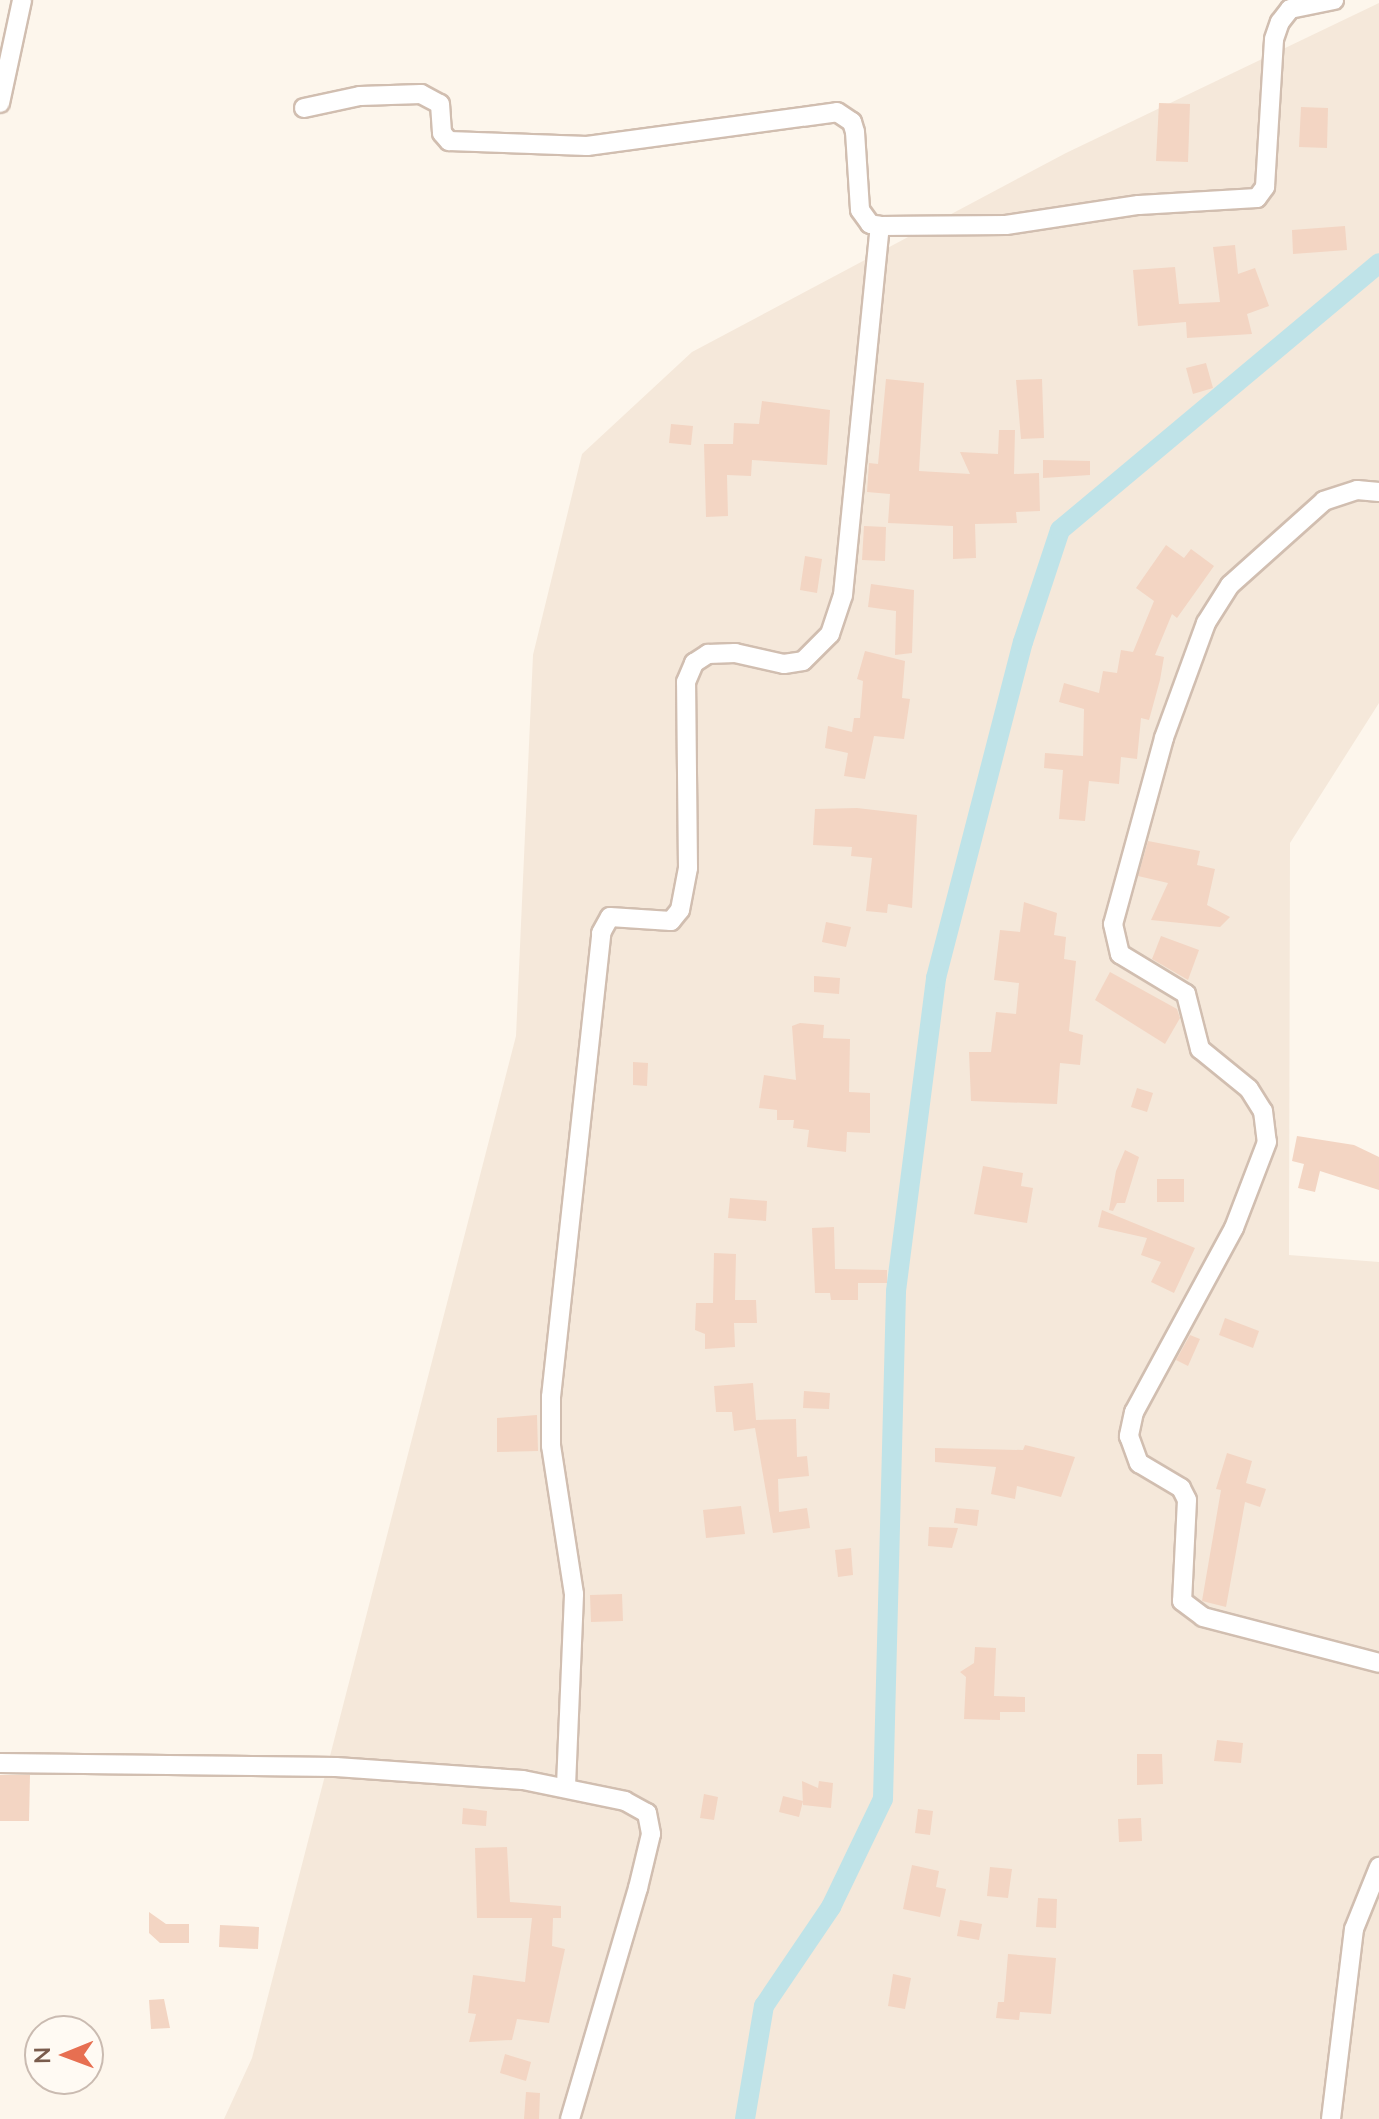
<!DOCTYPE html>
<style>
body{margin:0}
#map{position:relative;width:1379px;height:2119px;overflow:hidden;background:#fdf6ec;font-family:Lato,sans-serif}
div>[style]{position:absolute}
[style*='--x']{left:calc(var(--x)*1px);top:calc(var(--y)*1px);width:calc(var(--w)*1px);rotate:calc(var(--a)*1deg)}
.residential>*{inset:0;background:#f5e8da}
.canal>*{height:20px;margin:-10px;padding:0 10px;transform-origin:10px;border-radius:10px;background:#bfe3e8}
.building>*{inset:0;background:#f3d5c3}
.roads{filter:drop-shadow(2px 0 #d1beb0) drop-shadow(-2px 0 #d1beb0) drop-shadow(0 2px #d1beb0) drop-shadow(0 -2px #d1beb0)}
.minor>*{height:18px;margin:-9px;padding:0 9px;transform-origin:9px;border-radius:9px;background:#fff}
span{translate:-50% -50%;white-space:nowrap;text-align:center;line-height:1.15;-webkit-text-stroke:8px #fffaf3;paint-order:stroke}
.north{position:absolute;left:24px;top:2015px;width:80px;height:80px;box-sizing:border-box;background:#fffaf3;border:2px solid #cabbb1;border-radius:50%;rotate:269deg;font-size:22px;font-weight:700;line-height:32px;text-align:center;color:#7a5c4d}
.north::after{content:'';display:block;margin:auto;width:28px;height:36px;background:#e76f51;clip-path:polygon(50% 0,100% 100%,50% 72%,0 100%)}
</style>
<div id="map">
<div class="residential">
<i style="clip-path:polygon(1379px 3px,1379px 703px,1290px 843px,1289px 1255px,1379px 1262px,1379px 2119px,224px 2119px,252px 2058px,516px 1036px,533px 655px,582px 454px,692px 352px,1066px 153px)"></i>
</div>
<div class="canal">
<i style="--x:745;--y:2119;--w:115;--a:-80.5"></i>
<i style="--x:764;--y:2006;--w:120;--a:-55.9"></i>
<i style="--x:831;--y:1907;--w:120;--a:-64.3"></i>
<i style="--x:883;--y:1799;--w:508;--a:-88.53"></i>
<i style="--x:896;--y:1291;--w:316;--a:-82.7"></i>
<i style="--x:936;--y:978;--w:347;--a:-75.5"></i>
<i style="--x:1023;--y:642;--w:118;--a:-71.7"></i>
<i style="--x:1060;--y:530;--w:416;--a:-39.9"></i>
</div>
<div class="building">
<i style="clip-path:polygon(1159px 103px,1190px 104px,1188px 162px,1156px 161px)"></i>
<i style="clip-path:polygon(1301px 107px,1328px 108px,1327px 148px,1299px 147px)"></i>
<i style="clip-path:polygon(1345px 226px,1347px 250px,1293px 254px,1292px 230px)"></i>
<i style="clip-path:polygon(1235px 245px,1238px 274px,1255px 268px,1269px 306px,1247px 314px,1252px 334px,1187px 338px,1186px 322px,1138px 326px,1133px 270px,1175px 267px,1179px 304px,1220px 302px,1213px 247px)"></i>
<i style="clip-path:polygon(1206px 363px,1213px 388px,1193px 394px,1186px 368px)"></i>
<i style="clip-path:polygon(886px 379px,924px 383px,919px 471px,970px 474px,960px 452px,998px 454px,999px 430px,1015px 430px,1014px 474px,1039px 473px,1040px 511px,1016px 512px,1017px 523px,975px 524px,976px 558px,953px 559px,953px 526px,888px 523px,890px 494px,867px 492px,869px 463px,878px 464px)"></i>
<i style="clip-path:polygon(1042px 379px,1044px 438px,1021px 439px,1016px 380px)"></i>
<i style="clip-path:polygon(762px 401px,830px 410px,827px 465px,752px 460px,751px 476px,727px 475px,728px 516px,706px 517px,704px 444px,733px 444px,734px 423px,759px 424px)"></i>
<i style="clip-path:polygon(671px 424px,693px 426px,691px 445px,669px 443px)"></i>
<i style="clip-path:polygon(1043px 460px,1090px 461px,1090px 475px,1043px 478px)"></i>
<i style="clip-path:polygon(864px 526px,886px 527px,885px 561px,862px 560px)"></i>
<i style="clip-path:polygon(1166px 545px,1184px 558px,1191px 549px,1214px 566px,1177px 618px,1172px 614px,1155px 655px,1164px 657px,1160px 680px,1149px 720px,1141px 718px,1137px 759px,1121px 757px,1119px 784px,1089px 781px,1085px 821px,1059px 819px,1063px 770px,1044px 768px,1045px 753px,1083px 756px,1084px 709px,1059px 702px,1064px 683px,1099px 693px,1103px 671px,1117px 673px,1121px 650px,1133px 652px,1154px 601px,1136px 588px)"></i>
<i style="clip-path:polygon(805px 556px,822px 559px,817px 593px,800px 590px)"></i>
<i style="clip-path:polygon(871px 584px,914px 590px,912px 653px,895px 655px,896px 611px,868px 607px)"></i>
<i style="clip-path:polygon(865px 651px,905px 661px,902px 698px,910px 699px,904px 739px,874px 736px,865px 779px,844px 776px,848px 753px,825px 748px,828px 726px,852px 732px,854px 718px,860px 718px,863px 681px,857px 679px)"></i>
<i style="clip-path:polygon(857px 808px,917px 815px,912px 908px,888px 904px,887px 913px,866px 911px,872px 858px,851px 856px,852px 847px,813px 845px,815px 809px)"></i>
<i style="clip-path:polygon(1148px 841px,1200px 851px,1197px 865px,1215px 869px,1207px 905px,1230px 917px,1220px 927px,1151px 920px,1168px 883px,1138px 876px)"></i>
<i style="clip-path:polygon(1024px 902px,1057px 913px,1054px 935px,1066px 937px,1064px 959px,1076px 961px,1069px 1031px,1083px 1035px,1080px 1065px,1060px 1063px,1057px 1104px,971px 1101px,969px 1052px,991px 1052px,996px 1012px,1016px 1014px,1019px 983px,994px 980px,1000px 930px,1020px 932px)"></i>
<i style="clip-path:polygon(826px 922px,851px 927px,846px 947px,822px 942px)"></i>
<i style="clip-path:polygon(1161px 936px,1199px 950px,1188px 980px,1152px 959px)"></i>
<i style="clip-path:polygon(1110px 972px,1177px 1009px,1180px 1018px,1165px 1044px,1095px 1000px)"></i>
<i style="clip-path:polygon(814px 976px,840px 978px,839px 994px,814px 992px)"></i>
<i style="clip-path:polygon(800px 1023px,824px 1025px,823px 1038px,850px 1039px,849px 1092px,870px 1093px,870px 1133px,847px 1132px,846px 1152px,807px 1147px,809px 1130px,793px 1128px,794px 1120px,777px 1120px,777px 1110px,759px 1108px,764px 1075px,796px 1080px,792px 1026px)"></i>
<i style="clip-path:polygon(633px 1062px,648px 1063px,647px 1086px,633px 1085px)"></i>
<i style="clip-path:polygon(1137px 1088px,1153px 1093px,1147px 1112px,1131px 1107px)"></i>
<i style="clip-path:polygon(1297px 1136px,1354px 1145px,1379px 1157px,1379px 1190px,1320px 1171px,1315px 1192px,1298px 1188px,1304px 1164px,1292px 1161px)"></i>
<i style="clip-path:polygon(1125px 1150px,1139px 1157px,1125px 1203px,1117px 1203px,1113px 1211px,1109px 1210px,1116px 1171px)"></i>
<i style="clip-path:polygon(983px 1166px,1023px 1173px,1021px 1186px,1033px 1188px,1027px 1223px,974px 1214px)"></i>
<i style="clip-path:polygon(1157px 1179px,1184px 1179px,1184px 1202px,1157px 1202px)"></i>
<i style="clip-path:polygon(730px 1198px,767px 1201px,766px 1221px,728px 1218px)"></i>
<i style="clip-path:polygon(1102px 1210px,1195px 1248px,1174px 1293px,1151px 1282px,1161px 1262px,1141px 1255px,1147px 1238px,1098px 1227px)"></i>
<i style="clip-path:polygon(834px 1227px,835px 1269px,887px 1270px,887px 1283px,858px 1283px,858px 1300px,831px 1300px,830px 1293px,815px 1293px,812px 1228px)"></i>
<i style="clip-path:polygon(714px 1253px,736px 1254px,735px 1300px,756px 1300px,757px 1323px,734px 1323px,735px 1347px,705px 1349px,705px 1334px,695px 1330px,696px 1303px,713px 1303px)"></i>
<i style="clip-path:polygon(1225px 1318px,1259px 1331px,1253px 1348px,1219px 1335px)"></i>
<i style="clip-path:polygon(1190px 1335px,1200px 1339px,1188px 1366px,1176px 1360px)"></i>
<i style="clip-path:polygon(753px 1383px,756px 1420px,796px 1419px,797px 1457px,807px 1456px,809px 1476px,778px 1479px,779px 1512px,807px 1508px,810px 1528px,773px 1533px,755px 1428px,734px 1431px,732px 1412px,716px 1412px,714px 1386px)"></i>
<i style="clip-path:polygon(804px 1391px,830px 1393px,829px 1409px,803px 1408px)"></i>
<i style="clip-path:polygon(537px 1415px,538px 1451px,497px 1452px,497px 1418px)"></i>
<i style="clip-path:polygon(1025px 1445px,1075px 1457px,1061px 1497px,1017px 1486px,1015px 1499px,991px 1494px,996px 1467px,935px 1462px,935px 1448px,1023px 1450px)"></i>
<i style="clip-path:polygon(1227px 1453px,1252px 1461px,1246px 1483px,1266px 1489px,1260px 1507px,1245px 1502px,1226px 1607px,1202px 1601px,1221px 1490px,1216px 1489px)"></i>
<i style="clip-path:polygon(741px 1506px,745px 1534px,706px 1538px,703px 1510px)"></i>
<i style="clip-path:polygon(956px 1508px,979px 1510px,977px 1526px,954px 1523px)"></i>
<i style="clip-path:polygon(929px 1527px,958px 1528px,952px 1548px,928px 1546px)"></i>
<i style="clip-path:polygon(851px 1548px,853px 1575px,838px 1577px,835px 1550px)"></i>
<i style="clip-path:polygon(622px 1594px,623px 1621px,591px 1622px,590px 1595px)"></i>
<i style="clip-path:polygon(975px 1647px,996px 1648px,994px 1696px,1025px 1697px,1025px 1712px,1000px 1712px,1000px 1720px,964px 1719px,966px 1677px,960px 1672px,974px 1663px)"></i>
<i style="clip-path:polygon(1217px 1740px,1243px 1743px,1241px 1763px,1214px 1761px)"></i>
<i style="clip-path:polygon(1137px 1754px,1162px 1754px,1163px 1784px,1137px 1785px)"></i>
<i style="clip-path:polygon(0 1775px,30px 1775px,29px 1821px,0 1821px)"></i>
<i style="clip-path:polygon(802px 1781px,818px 1788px,819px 1781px,833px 1783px,831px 1808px,803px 1805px)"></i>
<i style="clip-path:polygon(704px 1794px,718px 1797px,714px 1820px,700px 1818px)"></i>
<i style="clip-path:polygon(783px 1796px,803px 1801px,799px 1817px,779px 1812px)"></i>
<i style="clip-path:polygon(463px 1808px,487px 1811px,486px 1826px,462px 1824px)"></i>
<i style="clip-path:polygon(918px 1809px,933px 1811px,930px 1835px,915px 1833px)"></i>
<i style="clip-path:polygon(1141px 1818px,1142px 1841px,1119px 1842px,1118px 1819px)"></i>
<i style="clip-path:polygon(507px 1847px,510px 1902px,561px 1906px,561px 1918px,553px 1918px,552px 1946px,565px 1949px,549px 2023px,517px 2019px,512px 2040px,469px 2042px,476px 2014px,468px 2013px,473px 1975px,525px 1982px,532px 1918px,477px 1918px,475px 1848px)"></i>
<i style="clip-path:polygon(912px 1865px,939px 1871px,936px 1887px,946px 1889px,940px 1917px,903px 1909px)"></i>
<i style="clip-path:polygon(990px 1867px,1012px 1869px,1008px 1898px,987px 1896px)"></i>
<i style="clip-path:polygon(1038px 1898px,1057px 1899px,1056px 1928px,1036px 1927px)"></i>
<i style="clip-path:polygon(149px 1912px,166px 1924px,189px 1924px,189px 1943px,160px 1943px,149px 1933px)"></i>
<i style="clip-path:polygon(960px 1920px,982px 1924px,979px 1940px,957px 1936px)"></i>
<i style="clip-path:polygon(220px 1925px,259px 1927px,258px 1949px,219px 1947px)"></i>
<i style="clip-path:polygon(1008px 1954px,1056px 1958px,1051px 2014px,1020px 2012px,1019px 2020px,996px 2018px,998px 2002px,1004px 2002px)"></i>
<i style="clip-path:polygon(893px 1974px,911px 1978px,905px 2009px,888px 2006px)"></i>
<i style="clip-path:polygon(164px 1999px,170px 2028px,151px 2029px,149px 2000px)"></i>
<i style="clip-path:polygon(505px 2054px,531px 2062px,526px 2081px,500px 2073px)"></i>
<i style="clip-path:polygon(526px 2092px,540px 2093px,539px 2119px,524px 2119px)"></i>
</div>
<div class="roads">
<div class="minor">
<i style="--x:0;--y:103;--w:105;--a:-77.9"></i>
<i style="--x:304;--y:108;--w:57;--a:-12.1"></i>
<i style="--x:360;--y:96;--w:61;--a:-1.9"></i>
<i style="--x:421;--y:94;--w:21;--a:28"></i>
<i style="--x:440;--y:104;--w:29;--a:86"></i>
<i style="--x:442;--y:133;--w:11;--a:49"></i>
<i style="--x:449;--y:141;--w:138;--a:2.1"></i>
<i style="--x:587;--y:146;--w:252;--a:-7.7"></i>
<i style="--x:837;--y:112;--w:18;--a:34"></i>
<i style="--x:852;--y:122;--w:10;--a:73"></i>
<i style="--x:855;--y:132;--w:78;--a:86.3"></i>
<i style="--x:860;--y:210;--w:17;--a:54"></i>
<i style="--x:870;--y:224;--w:10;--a:11"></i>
<i style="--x:1379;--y:492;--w:22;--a:-175"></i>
<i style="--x:1357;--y:490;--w:35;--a:162"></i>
<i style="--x:1324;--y:501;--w:126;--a:138.2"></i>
<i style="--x:1230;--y:585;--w:45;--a:122.3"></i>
<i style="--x:1206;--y:623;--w:122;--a:110.1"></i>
<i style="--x:1164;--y:738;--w:193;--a:105.3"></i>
<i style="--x:1113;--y:924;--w:31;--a:77"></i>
<i style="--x:1120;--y:954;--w:77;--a:31.2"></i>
<i style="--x:1186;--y:994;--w:57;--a:75.7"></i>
<i style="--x:1200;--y:1049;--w:63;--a:39.2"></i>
<i style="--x:1249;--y:1089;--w:26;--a:58"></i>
<i style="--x:1263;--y:1111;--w:31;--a:83"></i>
<i style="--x:1267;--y:1142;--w:92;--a:111"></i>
<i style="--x:1234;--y:1228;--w:209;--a:118.5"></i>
<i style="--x:1134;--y:1412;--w:25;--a:102"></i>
<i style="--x:1129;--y:1436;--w:29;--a:70"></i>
<i style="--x:1139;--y:1463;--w:49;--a:30.8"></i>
<i style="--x:1181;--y:1488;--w:13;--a:63"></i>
<i style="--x:1187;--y:1500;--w:101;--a:92.8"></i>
<i style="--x:1182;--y:1601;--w:26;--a:37"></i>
<i style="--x:1203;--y:1617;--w:182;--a:14.6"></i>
<i style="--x:0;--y:1763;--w:336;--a:0.7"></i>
<i style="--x:336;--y:1767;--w:187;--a:4"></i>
<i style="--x:523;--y:1780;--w:104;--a:11.6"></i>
<i style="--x:625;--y:1801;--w:25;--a:29"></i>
<i style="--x:647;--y:1813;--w:21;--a:79"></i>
<i style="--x:651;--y:1834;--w:56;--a:103.5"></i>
<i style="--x:638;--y:1888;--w:241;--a:106.4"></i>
<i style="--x:566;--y:1786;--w:192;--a:-87.6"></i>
<i style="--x:574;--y:1594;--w:150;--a:-98.8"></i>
<i style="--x:551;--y:1446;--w:49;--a:-90"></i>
<i style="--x:551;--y:1397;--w:467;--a:-83.8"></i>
<i style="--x:601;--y:933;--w:18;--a:-61"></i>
<i style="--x:610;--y:917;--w:61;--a:3.8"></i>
<i style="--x:671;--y:921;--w:14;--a:-51"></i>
<i style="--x:680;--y:910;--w:43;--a:-79.2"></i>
<i style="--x:688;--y:868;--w:186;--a:-90.6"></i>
<i style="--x:686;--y:682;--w:21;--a:-67"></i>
<i style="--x:694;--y:663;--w:17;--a:-33"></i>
<i style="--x:708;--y:654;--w:27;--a:-2"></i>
<i style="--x:735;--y:653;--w:50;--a:12.7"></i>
<i style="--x:784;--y:664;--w:19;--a:-9"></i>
<i style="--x:803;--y:661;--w:38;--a:-45"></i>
<i style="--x:830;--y:634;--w:41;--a:-71.6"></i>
<i style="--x:843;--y:595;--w:371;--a:-84.3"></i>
<i style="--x:880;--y:226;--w:126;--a:-0.5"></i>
<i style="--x:1006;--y:225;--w:134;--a:-8.6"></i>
<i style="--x:1139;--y:205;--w:118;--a:-3.4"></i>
<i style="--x:1257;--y:198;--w:14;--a:-54"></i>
<i style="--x:1265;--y:187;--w:148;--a:-86.5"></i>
<i style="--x:1274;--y:39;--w:18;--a:-71"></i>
<i style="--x:1280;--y:22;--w:16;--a:-52"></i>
<i style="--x:1290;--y:9;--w:45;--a:-11.6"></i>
<i style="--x:1331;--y:2119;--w:191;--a:-83.1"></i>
<i style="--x:1354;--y:1929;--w:67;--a:-68"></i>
</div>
</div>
<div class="north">N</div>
</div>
